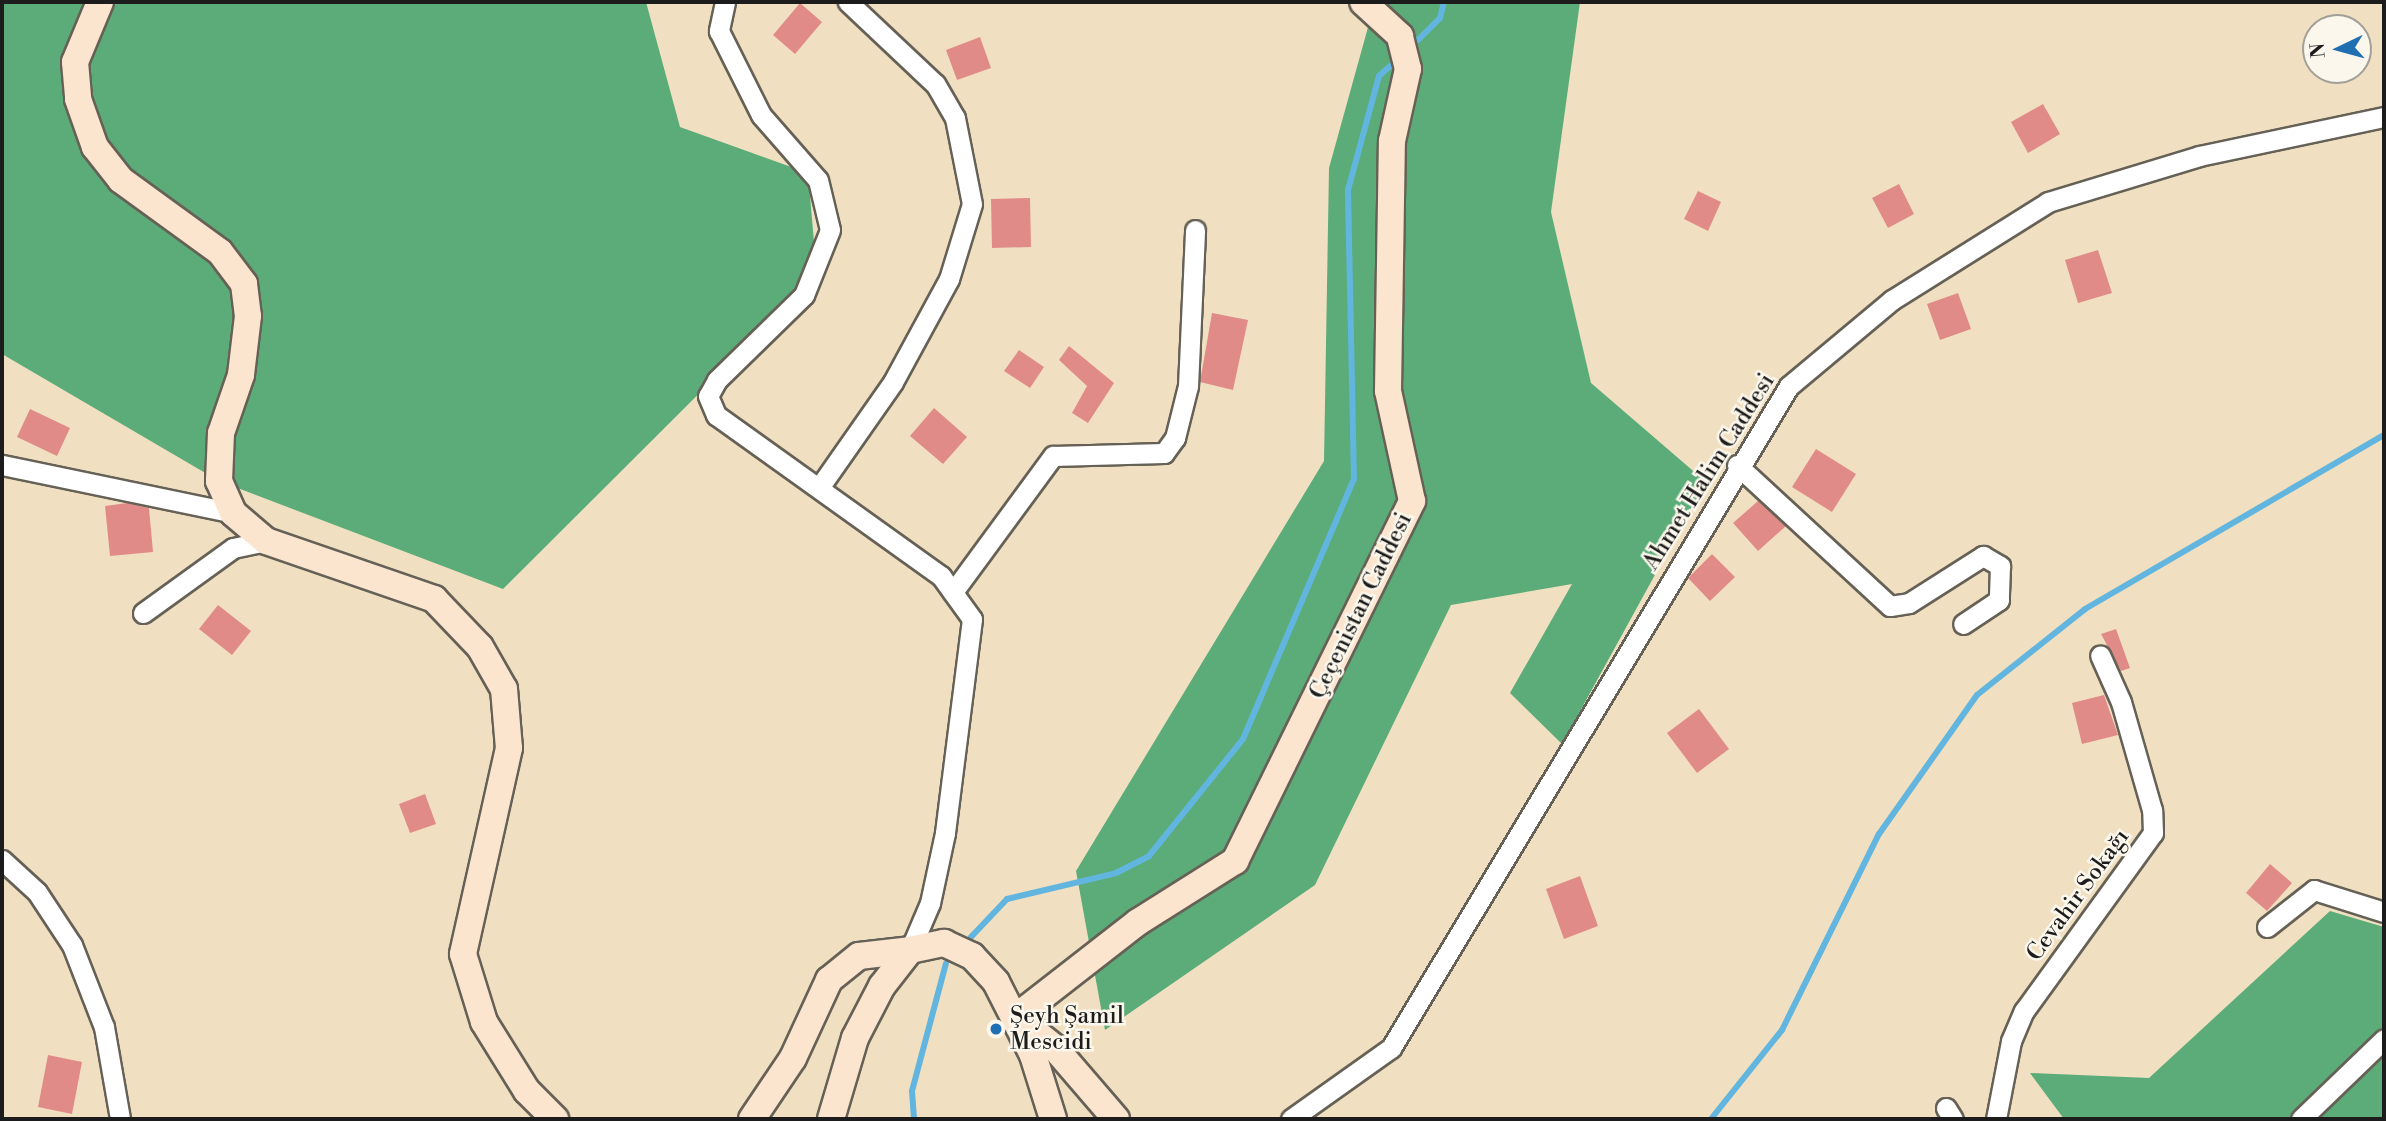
<!DOCTYPE html>
<meta charset="utf-8">
<style>
body{margin:0}
#map{position:relative;width:2386px;height:1121px;overflow:hidden;background:#f0e0c1;font-family:"Libre Bodoni",serif}
div>[style]{position:absolute}
[style*='--x']{left:calc(var(--x)*1px);top:calc(var(--y)*1px);width:calc(var(--w)*1px);rotate:calc(var(--a)*1deg)}
.forest>*{inset:0;background:#5cac79}
.stream>*{height:6px;margin:-3px;padding:0 3px;transform-origin:3px;border-radius:3px;background:#62b5de}
.building>*{inset:0;background:#e18b88}
.roads{filter:drop-shadow(2px 0 #666156) drop-shadow(-2px 0 #666156) drop-shadow(0 2px #666156) drop-shadow(0 -2px #666156)}
.street>*{height:19px;margin:-9.5px;padding:0 9.5px;transform-origin:9.5px;border-radius:9.5px;background:#fff}
.secondary>*{height:26px;margin:-13px;padding:0 13px;transform-origin:13px;border-radius:13px;background:#fce5cf}
.dots>*{width:19px;height:19px;translate:-50% -50%;box-sizing:border-box;border:4px solid #fbf7ec;border-radius:50%}
span{translate:-50% -50%;white-space:nowrap;text-align:center;line-height:1.15;-webkit-text-stroke:5px #fbf7ec;paint-order:stroke}
.street-label{font-size:23px;color:#1c1c1c}
.poi-label{font-size:23px;color:#1c1c1c}
.left{translate:0 -50%;text-align:left}
.frame{position:absolute;inset:0;border:4px solid #1c1c1c;pointer-events:none}
.north{position:absolute;left:2302px;top:14px;width:70px;height:70px;box-sizing:border-box;background:#fbf7ec;border:2px solid #a29f99;border-radius:50%;rotate:265deg;font-size:19px;font-weight:700;line-height:28px;text-align:center;color:#1c1c1c}
.north::after{content:'';display:block;margin:auto;width:24px;height:32px;background:#1f6fb2;clip-path:polygon(50% 0,100% 100%,50% 72%,0 100%)}
</style>
<div id="map">
<div class="forest">
<i style="clip-path:polygon(2px 2px,646px 2px,680px 127px,808px 173px,817px 276px,503px 589px,219px 481px,2px 354px)"></i>
<i style="clip-path:polygon(1375px 2px,1580px 2px,1551px 212px,1591px 383px,1706px 482px,1562px 744px,1510px 693px,1572px 584px,1451px 605px,1315px 885px,1105px 1030px,1076px 871px,1324px 461px,1329px 168px)"></i>
<i style="clip-path:polygon(2330px 911px,2384px 927px,2384px 1119px,2064px 1119px,2030px 1073px,2149px 1078px)"></i>
</div>
<div class="stream">
<i style="--x:1418;--y:40;--w:31;--a:-45"></i>
<i style="--x:1440;--y:18;--w:16;--a:-76"></i>
<i style="--x:971;--y:937;--w:52;--a:-46.5"></i>
<i style="--x:1007;--y:899;--w:112;--a:-13.4"></i>
<i style="--x:1116;--y:873;--w:37;--a:-27"></i>
<i style="--x:1149;--y:856;--w:150;--a:-51.2"></i>
<i style="--x:1243;--y:739;--w:283;--a:-66.9"></i>
<i style="--x:1354;--y:479;--w:289;--a:-91.2"></i>
<i style="--x:1348;--y:190;--w:118;--a:-74.8"></i>
<i style="--x:1379;--y:76;--w:15;--a:-42"></i>
<i style="--x:914;--y:1119;--w:28;--a:-94"></i>
<i style="--x:912;--y:1091;--w:132;--a:-75.1"></i>
<i style="--x:1711;--y:1119;--w:114;--a:-51.4"></i>
<i style="--x:1782;--y:1030;--w:219;--a:-63.7"></i>
<i style="--x:1879;--y:834;--w:170;--a:-54.8"></i>
<i style="--x:1977;--y:695;--w:138;--a:-38.5"></i>
<i style="--x:2085;--y:609;--w:346;--a:-30.2"></i>
</div>
<div class="building">
<i style="clip-path:polygon(800px 3px,822px 22px,795px 54px,773px 35px)"></i>
<i style="clip-path:polygon(980px 37px,991px 68px,957px 80px,946px 50px)"></i>
<i style="clip-path:polygon(2043px 104px,2060px 134px,2028px 153px,2011px 122px)"></i>
<i style="clip-path:polygon(1899px 184px,1914px 214px,1888px 228px,1872px 198px)"></i>
<i style="clip-path:polygon(1698px 191px,1721px 202px,1708px 231px,1684px 219px)"></i>
<i style="clip-path:polygon(1030px 198px,1031px 247px,992px 248px,991px 199px)"></i>
<i style="clip-path:polygon(2098px 250px,2112px 293px,2078px 303px,2065px 260px)"></i>
<i style="clip-path:polygon(1958px 293px,1971px 329px,1940px 340px,1927px 304px)"></i>
<i style="clip-path:polygon(1212px 313px,1248px 320px,1233px 390px,1200px 382px)"></i>
<i style="clip-path:polygon(1069px 346px,1114px 383px,1088px 423px,1072px 413px,1087px 386px,1059px 360px)"></i>
<i style="clip-path:polygon(1019px 350px,1044px 367px,1030px 388px,1004px 371px)"></i>
<i style="clip-path:polygon(934px 408px,967px 437px,943px 464px,910px 436px)"></i>
<i style="clip-path:polygon(30px 409px,70px 428px,57px 456px,17px 437px)"></i>
<i style="clip-path:polygon(1816px 449px,1856px 474px,1832px 512px,1792px 487px)"></i>
<i style="clip-path:polygon(1758px 501px,1786px 526px,1758px 551px,1733px 523px)"></i>
<i style="clip-path:polygon(127px 503px,149px 508px,153px 552px,110px 556px,105px 506px)"></i>
<i style="clip-path:polygon(1712px 554px,1735px 577px,1710px 601px,1688px 578px)"></i>
<i style="clip-path:polygon(218px 605px,251px 631px,232px 655px,199px 629px)"></i>
<i style="clip-path:polygon(2116px 629px,2130px 668px,2121px 671px,2101px 634px)"></i>
<i style="clip-path:polygon(2104px 695px,2118px 735px,2082px 744px,2072px 703px)"></i>
<i style="clip-path:polygon(1699px 709px,1729px 749px,1697px 773px,1667px 733px)"></i>
<i style="clip-path:polygon(425px 794px,436px 824px,410px 833px,399px 804px)"></i>
<i style="clip-path:polygon(2270px 864px,2292px 883px,2267px 911px,2246px 893px)"></i>
<i style="clip-path:polygon(1580px 876px,1598px 926px,1564px 939px,1546px 889px)"></i>
<i style="clip-path:polygon(48px 1055px,82px 1062px,72px 1114px,38px 1107px)"></i>
</div>
<div class="roads">
<div class="street">
<i style="--x:725;--y:2;--w:30;--a:102"></i>
<i style="--x:719;--y:31;--w:94;--a:63.4"></i>
<i style="--x:761;--y:115;--w:86;--a:48.8"></i>
<i style="--x:818;--y:180;--w:51;--a:76.5"></i>
<i style="--x:830;--y:230;--w:70;--a:111.8"></i>
<i style="--x:804;--y:295;--w:122;--a:135.7"></i>
<i style="--x:717;--y:380;--w:18;--a:119"></i>
<i style="--x:708;--y:396;--w:21;--a:67"></i>
<i style="--x:716;--y:415;--w:277;--a:35.6"></i>
<i style="--x:941;--y:576;--w:53;--a:54.2"></i>
<i style="--x:972;--y:619;--w:216;--a:97.2"></i>
<i style="--x:945;--y:833;--w:72;--a:102.1"></i>
<i style="--x:930;--y:903;--w:51;--a:113.1"></i>
<i style="--x:2;--y:465;--w:236;--a:11.7"></i>
<i style="--x:1737;--y:465;--w:208;--a:42.7"></i>
<i style="--x:1890;--y:606;--w:19;--a:-9"></i>
<i style="--x:1909;--y:603;--w:88;--a:-32.4"></i>
<i style="--x:1983;--y:556;--w:20;--a:30"></i>
<i style="--x:2000;--y:566;--w:34;--a:92"></i>
<i style="--x:1999;--y:600;--w:43;--a:146.3"></i>
<i style="--x:821;--y:485;--w:126;--a:-55"></i>
<i style="--x:893;--y:382;--w:117;--a:-61.5"></i>
<i style="--x:949;--y:279;--w:78;--a:-73"></i>
<i style="--x:972;--y:204;--w:88;--a:-101.2"></i>
<i style="--x:955;--y:118;--w:39;--a:-120"></i>
<i style="--x:935;--y:84;--w:120;--a:-136.7"></i>
<i style="--x:953;--y:592;--w:169;--a:-53.7"></i>
<i style="--x:1053;--y:456;--w:111;--a:-1.5"></i>
<i style="--x:1164;--y:453;--w:19;--a:-54"></i>
<i style="--x:1175;--y:438;--w:54;--a:-76"></i>
<i style="--x:1188;--y:386;--w:156;--a:-87.4"></i>
<i style="--x:143;--y:613;--w:111;--a:-35.8"></i>
<i style="--x:233;--y:548;--w:34;--a:-12"></i>
<i style="--x:2;--y:860;--w:47;--a:42.4"></i>
<i style="--x:37;--y:892;--w:64;--a:56.6"></i>
<i style="--x:72;--y:945;--w:88;--a:68.7"></i>
<i style="--x:104;--y:1027;--w:93;--a:80.1"></i>
<i style="--x:2267;--y:927;--w:60;--a:-38.2"></i>
<i style="--x:2314;--y:890;--w:73;--a:17.4"></i>
<i style="--x:1946;--y:1108;--w:13;--a:58"></i>
<i style="--x:1291;--y:1119;--w:123;--a:-35.4"></i>
<i style="--x:1391;--y:1048;--w:772;--a:-58.99"></i>
<i style="--x:1789;--y:386;--w:134;--a:-39.9"></i>
<i style="--x:1892;--y:300;--w:184;--a:-32.1"></i>
<i style="--x:2048;--y:202;--w:158;--a:-16.9"></i>
<i style="--x:2199;--y:156;--w:189;--a:-11.9"></i>
<i style="--x:1996;--y:1119;--w:79;--a:-79.1"></i>
<i style="--x:2011;--y:1041;--w:33;--a:-67"></i>
<i style="--x:2024;--y:1011;--w:220;--a:-54.1"></i>
<i style="--x:2153;--y:833;--w:23;--a:-92"></i>
<i style="--x:2152;--y:810;--w:112;--a:-106"></i>
<i style="--x:2121;--y:702;--w:51;--a:-114.1"></i>
<i style="--x:2301;--y:1119;--w:115;--a:-43.9"></i>
</div>
<div class="secondary">
<i style="--x:100;--y:2;--w:65;--a:112.6"></i>
<i style="--x:75;--y:62;--w:37;--a:85"></i>
<i style="--x:78;--y:99;--w:51;--a:70.5"></i>
<i style="--x:95;--y:147;--w:42;--a:51.8"></i>
<i style="--x:121;--y:180;--w:122;--a:36"></i>
<i style="--x:220;--y:252;--w:40;--a:53"></i>
<i style="--x:244;--y:284;--w:32;--a:83"></i>
<i style="--x:248;--y:316;--w:59;--a:96.8"></i>
<i style="--x:241;--y:375;--w:61;--a:109"></i>
<i style="--x:221;--y:433;--w:48;--a:92.4"></i>
<i style="--x:219;--y:481;--w:35;--a:66"></i>
<i style="--x:233;--y:513;--w:43;--a:40.3"></i>
<i style="--x:266;--y:541;--w:178;--a:19"></i>
<i style="--x:434;--y:599;--w:66;--a:46.2"></i>
<i style="--x:480;--y:647;--w:48;--a:60.3"></i>
<i style="--x:504;--y:689;--w:59;--a:85.2"></i>
<i style="--x:509;--y:748;--w:211;--a:102.6"></i>
<i style="--x:463;--y:954;--w:71;--a:72.8"></i>
<i style="--x:484;--y:1022;--w:81;--a:58.1"></i>
<i style="--x:527;--y:1091;--w:40;--a:45"></i>
<i style="--x:752;--y:1119;--w:73;--a:-56.1"></i>
<i style="--x:793;--y:1058;--w:86;--a:-65.2"></i>
<i style="--x:829;--y:980;--w:38;--a:-39"></i>
<i style="--x:859;--y:956;--w:51;--a:-6.7"></i>
<i style="--x:831;--y:1119;--w:84;--a:-73.5"></i>
<i style="--x:855;--y:1038;--w:59;--a:-62.6"></i>
<i style="--x:882;--y:986;--w:46;--a:-52.1"></i>
<i style="--x:910;--y:950;--w:35;--a:-12"></i>
<i style="--x:944;--y:943;--w:31;--a:25"></i>
<i style="--x:972;--y:956;--w:35;--a:47"></i>
<i style="--x:996;--y:982;--w:82;--a:63.1"></i>
<i style="--x:1033;--y:1055;--w:67;--a:72.6"></i>
<i style="--x:1116;--y:1119;--w:94;--a:-130.7"></i>
<i style="--x:1055;--y:1048;--w:50;--a:-141.5"></i>
<i style="--x:1016;--y:1017;--w:155;--a:-37.9"></i>
<i style="--x:1138;--y:922;--w:115;--a:-32.2"></i>
<i style="--x:1235;--y:861;--w:401;--a:-63.8"></i>
<i style="--x:1412;--y:501;--w:113;--a:-102.3"></i>
<i style="--x:1388;--y:391;--w:250;--a:-89.1"></i>
<i style="--x:1392;--y:141;--w:74;--a:-77.5"></i>
<i style="--x:1408;--y:69;--w:34;--a:-104"></i>
<i style="--x:1400;--y:36;--w:50;--a:-137.4"></i>
</div>
</div>
<div class="dots">
<i style="left:996px;top:1029px;background:#1f6fb2"></i>
</div>
<div class="street-label">
<span style="left:1709px;top:472px;rotate:-58deg">Ahmet Halim Caddesi</span>
<span style="left:1361px;top:606px;rotate:-64deg">Çeçenistan Caddesi</span>
<span style="left:2078px;top:895px;rotate:-54deg">Cevahir Sokağı</span>
</div>
<div class="poi-label">
<span class="left" style="left:1010px;top:1029px">Şeyh Şamil<br>Mescidi</span>
</div>
<div class="frame"></div>
<div class="north">N</div>
</div>
